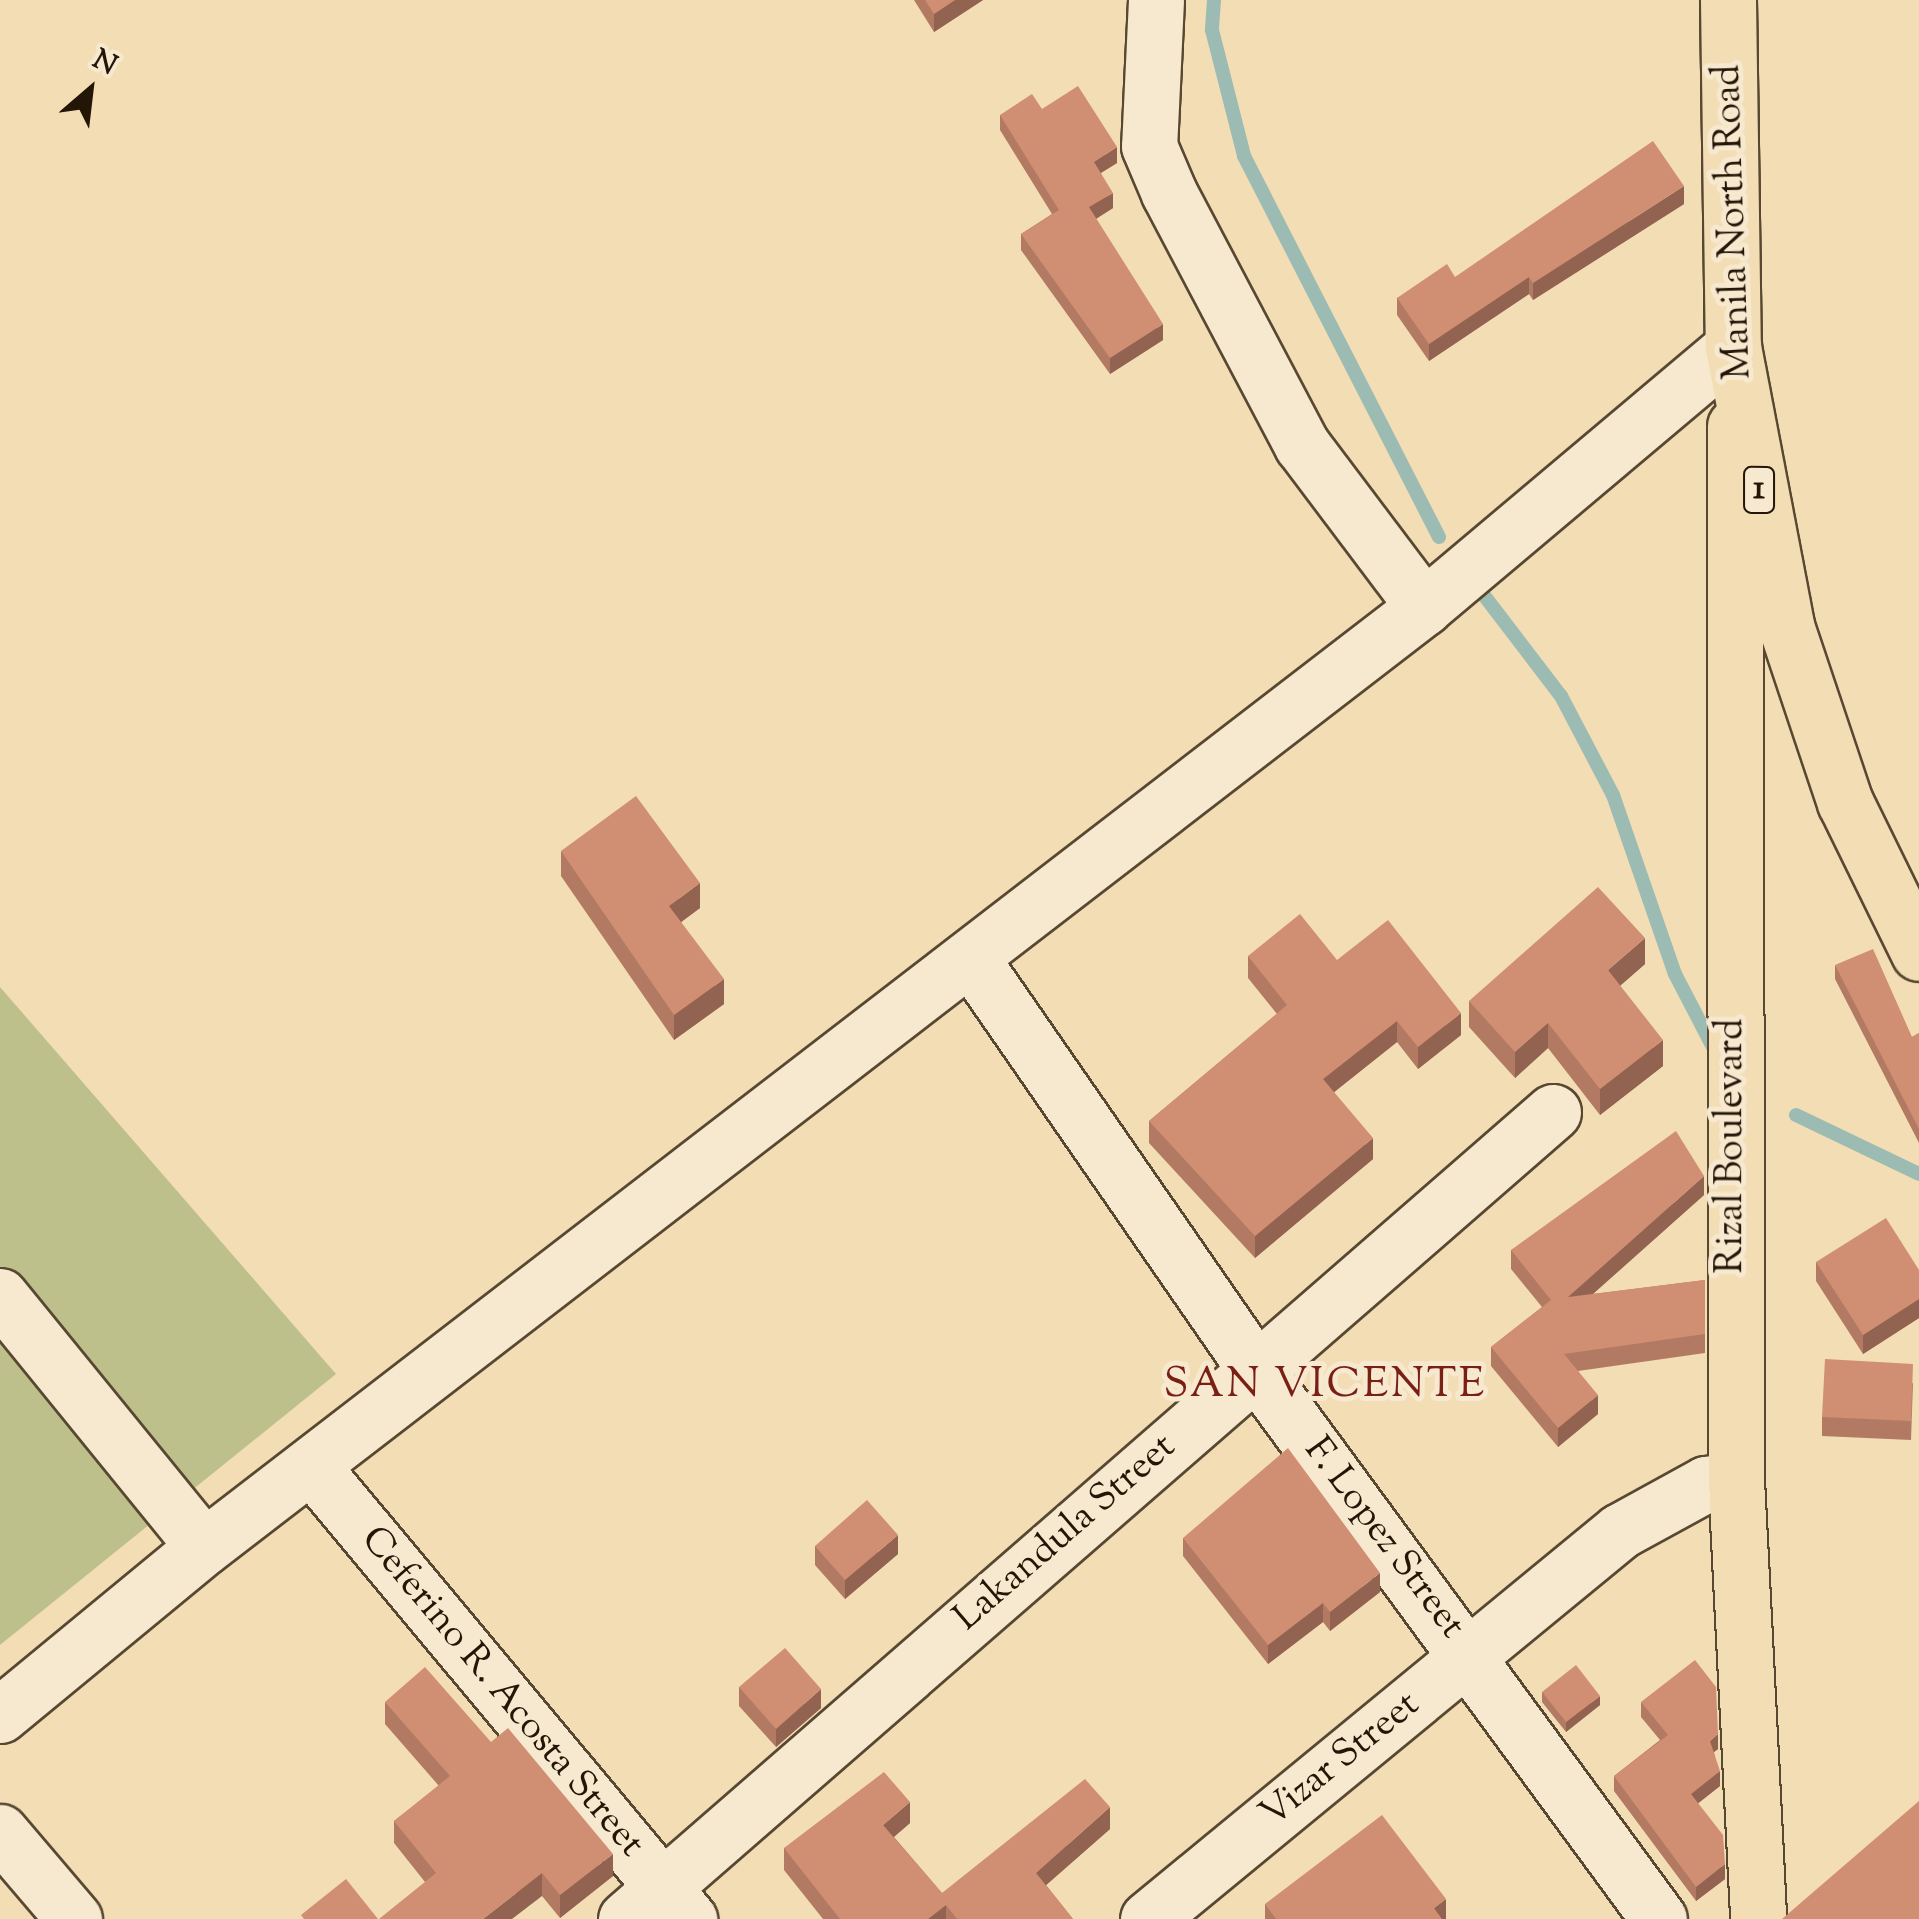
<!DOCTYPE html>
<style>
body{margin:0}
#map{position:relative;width:1919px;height:1919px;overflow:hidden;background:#f3ddb5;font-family:"Sorts Mill Goudy",serif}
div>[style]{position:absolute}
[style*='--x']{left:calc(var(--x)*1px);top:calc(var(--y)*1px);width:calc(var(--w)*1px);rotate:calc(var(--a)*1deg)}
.green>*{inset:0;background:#bec08b}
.stream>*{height:14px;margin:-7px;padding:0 7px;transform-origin:7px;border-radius:7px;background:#9cbbb2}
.roads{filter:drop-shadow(2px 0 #584832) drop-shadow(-2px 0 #584832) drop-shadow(0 2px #584832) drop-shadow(0 -2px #584832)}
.minor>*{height:55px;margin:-27.5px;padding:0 27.5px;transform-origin:27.5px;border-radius:27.5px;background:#f7e9cf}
.major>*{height:55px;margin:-27.5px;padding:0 27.5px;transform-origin:27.5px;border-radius:27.5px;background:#f3ddb5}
.highway>*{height:55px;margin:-27.5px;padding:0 27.5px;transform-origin:27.5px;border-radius:27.5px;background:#f3ddb5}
.wall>*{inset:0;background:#b37a63}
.shaded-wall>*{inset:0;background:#926350}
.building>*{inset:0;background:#d08e73}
span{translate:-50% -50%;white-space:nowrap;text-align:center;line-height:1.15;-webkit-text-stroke:10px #f7e9cf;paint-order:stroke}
.shield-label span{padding:2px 8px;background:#f7e9cf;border:2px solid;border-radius:8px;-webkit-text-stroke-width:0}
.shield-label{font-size:35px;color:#241607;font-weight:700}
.street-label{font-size:38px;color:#241607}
.quarter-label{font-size:42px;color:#7a1f14;letter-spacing:2.5px}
.north{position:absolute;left:40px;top:40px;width:100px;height:100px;-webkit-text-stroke:8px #f7e9cf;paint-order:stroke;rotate:28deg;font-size:28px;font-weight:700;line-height:40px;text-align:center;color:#241607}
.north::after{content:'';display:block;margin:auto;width:35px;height:45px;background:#241607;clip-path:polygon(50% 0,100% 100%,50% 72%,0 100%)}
</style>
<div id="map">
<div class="green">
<i style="clip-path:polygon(0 987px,336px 1374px,0 1645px)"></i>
</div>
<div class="stream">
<i style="--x:1214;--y:0;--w:30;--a:94"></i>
<i style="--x:1212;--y:30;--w:130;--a:75.7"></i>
<i style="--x:1244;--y:156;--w:428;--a:62.9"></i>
<i style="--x:1473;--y:581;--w:145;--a:52.6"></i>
<i style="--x:1561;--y:696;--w:112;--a:62.3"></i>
<i style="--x:1613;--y:795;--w:189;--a:70.9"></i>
<i style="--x:1675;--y:974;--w:87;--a:62.5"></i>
<i style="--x:1796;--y:1115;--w:136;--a:25.6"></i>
</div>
<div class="roads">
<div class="minor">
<i style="--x:1156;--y:0;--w:146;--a:92.7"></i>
<i style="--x:1149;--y:146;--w:51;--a:66.9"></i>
<i style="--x:1169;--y:193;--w:285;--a:62.2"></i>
<i style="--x:1302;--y:445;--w:203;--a:53"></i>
<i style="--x:972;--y:960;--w:497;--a:55.3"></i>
<i style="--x:1255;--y:1369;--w:682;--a:53.7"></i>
<i style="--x:0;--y:1296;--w:323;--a:50.9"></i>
<i style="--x:312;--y:1467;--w:589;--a:50.17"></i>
<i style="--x:0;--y:1715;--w:264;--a:-39.5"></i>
<i style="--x:204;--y:1547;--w:1540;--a:-37.61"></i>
<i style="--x:1424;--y:607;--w:404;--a:-40.1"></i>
<i style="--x:0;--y:1832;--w:114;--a:49.6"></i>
<i style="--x:626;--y:1919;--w:1229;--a:-41.04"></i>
<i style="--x:1148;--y:1919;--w:611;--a:-39.42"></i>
<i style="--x:1620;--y:1531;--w:98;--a:-28.7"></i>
<i style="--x:1706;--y:1484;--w:30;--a:-8"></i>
</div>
<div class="major">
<i style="--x:1735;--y:426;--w:1054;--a:89.95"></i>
<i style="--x:1736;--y:1480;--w:440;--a:87.1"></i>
</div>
<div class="highway">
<i style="--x:1728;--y:0;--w:347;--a:89.2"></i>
<i style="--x:1733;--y:347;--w:284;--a:79.2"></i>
<i style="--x:1786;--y:626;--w:186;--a:71.5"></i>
<i style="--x:1845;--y:802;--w:168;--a:63.9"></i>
</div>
</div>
<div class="wall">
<i style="clip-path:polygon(914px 0,983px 0,934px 32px)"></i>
<i style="clip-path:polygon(1042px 109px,1117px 163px,1101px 173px,1113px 208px,1096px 219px,1163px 340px,1110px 374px,1021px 250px,1021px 234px,1052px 214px,1000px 130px,1000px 115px)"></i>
<i style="clip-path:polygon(1684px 204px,1533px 300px,1529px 294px,1429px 361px,1397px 315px,1397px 298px,1455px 277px)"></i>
<i style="clip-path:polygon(561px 851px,700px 908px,681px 922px,724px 1004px,674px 1040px,561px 876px)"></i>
<i style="clip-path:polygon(1248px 956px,1337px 960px,1461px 1035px,1418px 1069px,1397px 1042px,1334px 1092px,1373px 1159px,1255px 1258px,1149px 1143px,1149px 1121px,1277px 1014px,1248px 978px)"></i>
<i style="clip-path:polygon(1645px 964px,1620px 986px,1663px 1066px,1600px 1115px,1548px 1048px,1515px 1078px,1469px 1027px,1469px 1001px)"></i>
<i style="clip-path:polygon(1835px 965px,1912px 1037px,1919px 1033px,1919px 1143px,1835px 979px)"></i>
<i style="clip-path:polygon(1704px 1195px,1593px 1294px,1705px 1280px,1705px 1353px,1578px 1371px,1598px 1414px,1558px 1447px,1491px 1366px,1491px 1347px,1542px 1307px,1511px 1269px,1511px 1250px)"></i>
<i style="clip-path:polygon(1816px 1262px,1919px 1270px,1919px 1318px,1863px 1354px,1816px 1281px)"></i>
<i style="clip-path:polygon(1913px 1383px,1911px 1440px,1822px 1436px,1822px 1417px)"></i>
<i style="clip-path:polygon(1183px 1538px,1380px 1592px,1330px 1631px,1323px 1622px,1268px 1664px,1183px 1556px)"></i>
<i style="clip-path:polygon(815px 1546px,898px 1554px,845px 1599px,815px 1565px)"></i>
<i style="clip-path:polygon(739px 1687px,821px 1708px,776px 1747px,739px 1706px)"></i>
<i style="clip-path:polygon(1542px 1692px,1600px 1705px,1566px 1732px,1542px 1702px)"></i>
<i style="clip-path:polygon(385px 1702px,613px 1876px,560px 1918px,542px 1896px,425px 1882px,394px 1843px,394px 1821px,439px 1786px,385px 1724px)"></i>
<i style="clip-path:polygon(1641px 1702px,1718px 1749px,1714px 1752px,1720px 1786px,1698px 1803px,1725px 1879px,1696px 1901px,1614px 1791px,1614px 1776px,1660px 1740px,1641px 1717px)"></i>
<i style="clip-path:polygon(910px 1823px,894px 1837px,942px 1893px,1110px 1829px,1046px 1885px,1073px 1919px,823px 1919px,784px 1870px,784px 1848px)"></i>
<i style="clip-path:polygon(1265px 1904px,1446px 1919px,1265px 1919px)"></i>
</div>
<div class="shaded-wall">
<i style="clip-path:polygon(955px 0,983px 0,934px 32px,934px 14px)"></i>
<i style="clip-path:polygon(1117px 147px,1117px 163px,1094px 177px,1094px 162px)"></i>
<i style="clip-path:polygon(1684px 186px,1684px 204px,1533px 300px,1533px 283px)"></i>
<i style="clip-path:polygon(1113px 193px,1113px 208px,1089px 223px,1089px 207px)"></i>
<i style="clip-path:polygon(1529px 277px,1529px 294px,1429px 361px,1429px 344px)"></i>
<i style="clip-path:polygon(1163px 324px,1163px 340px,1110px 374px,1110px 358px)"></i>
<i style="clip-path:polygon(700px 883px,700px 908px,669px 931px,669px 906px)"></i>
<i style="clip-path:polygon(1645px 938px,1645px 964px,1608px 996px,1608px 970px)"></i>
<i style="clip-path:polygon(724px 979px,724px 1004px,674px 1040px,674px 1015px)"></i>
<i style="clip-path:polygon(1461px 1013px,1461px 1035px,1418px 1069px,1418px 1047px)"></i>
<i style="clip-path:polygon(1397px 1021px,1397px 1042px,1323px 1101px,1323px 1079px)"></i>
<i style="clip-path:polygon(1548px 1023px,1548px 1048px,1515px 1078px,1515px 1052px)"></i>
<i style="clip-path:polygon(1663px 1040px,1663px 1066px,1600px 1115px,1600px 1089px)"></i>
<i style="clip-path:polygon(1373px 1138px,1373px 1159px,1255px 1258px,1255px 1236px)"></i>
<i style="clip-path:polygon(1704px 1176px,1704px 1195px,1568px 1316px,1568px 1297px)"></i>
<i style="clip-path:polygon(1919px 1299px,1919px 1318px,1863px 1354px,1863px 1335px)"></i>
<i style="clip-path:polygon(1598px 1395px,1598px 1414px,1558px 1447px,1558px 1428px)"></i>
<i style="clip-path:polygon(898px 1535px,898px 1554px,845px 1599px,845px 1580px)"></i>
<i style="clip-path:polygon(1380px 1573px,1380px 1592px,1330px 1631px,1330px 1612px)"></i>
<i style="clip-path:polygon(1323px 1603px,1323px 1622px,1268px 1664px,1268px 1645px)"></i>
<i style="clip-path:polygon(821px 1689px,821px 1708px,776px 1747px,776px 1729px)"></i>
<i style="clip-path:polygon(1600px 1696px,1600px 1705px,1566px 1732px,1566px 1722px)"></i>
<i style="clip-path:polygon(1718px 1734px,1718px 1749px,1710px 1755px,1710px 1741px)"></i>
<i style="clip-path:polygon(1720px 1771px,1720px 1786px,1691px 1809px,1691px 1794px)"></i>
<i style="clip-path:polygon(910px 1802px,910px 1823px,883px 1846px,883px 1825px)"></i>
<i style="clip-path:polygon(1110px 1807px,1110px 1829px,1036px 1894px,1036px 1873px)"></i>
<i style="clip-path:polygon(613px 1854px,613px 1876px,560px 1918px,560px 1895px)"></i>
<i style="clip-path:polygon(1725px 1864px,1725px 1879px,1696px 1901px,1696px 1887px)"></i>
<i style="clip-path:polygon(542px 1873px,542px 1896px,512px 1919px,483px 1919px)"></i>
<i style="clip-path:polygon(1446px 1899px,1446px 1919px,1434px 1919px,1434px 1908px)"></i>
<i style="clip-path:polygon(946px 1905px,946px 1919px,928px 1919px)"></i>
</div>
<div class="building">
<i style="clip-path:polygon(925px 0,955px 0,934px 14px)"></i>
<i style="clip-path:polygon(1078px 86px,1117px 147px,1094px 162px,1113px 193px,1089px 207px,1163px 324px,1110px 358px,1021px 234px,1059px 210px,1000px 115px,1032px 94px,1042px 109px)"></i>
<i style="clip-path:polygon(1653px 141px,1684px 186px,1533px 283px,1529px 277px,1429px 344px,1397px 298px,1447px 264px,1455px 277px)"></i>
<i style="clip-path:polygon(636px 796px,700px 883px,669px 906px,724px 979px,674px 1015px,561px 851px)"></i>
<i style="clip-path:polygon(1598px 887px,1645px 938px,1608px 970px,1663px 1040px,1600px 1089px,1548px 1023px,1515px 1052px,1469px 1001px)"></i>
<i style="clip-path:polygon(1300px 914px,1337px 960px,1388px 920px,1461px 1013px,1418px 1047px,1397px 1021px,1323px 1079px,1373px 1138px,1255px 1236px,1149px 1121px,1287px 1005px,1248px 956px)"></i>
<i style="clip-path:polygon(1873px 949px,1912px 1037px,1919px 1033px,1919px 1129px,1835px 965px)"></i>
<i style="clip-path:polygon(1676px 1131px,1704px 1176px,1568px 1297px,1705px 1280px,1705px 1334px,1564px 1354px,1598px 1395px,1558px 1428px,1491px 1347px,1551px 1300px,1511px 1250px)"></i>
<i style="clip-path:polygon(1886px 1218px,1919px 1270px,1919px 1299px,1863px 1335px,1816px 1262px)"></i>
<i style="clip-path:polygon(1825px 1359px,1913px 1364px,1911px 1421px,1822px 1417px)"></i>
<i style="clip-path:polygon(1288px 1448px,1380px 1573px,1330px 1612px,1323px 1603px,1268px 1645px,1183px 1538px)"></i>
<i style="clip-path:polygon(867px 1500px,898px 1535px,845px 1580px,815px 1546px)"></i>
<i style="clip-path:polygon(785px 1648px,821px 1689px,776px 1729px,739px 1687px)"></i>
<i style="clip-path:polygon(1695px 1660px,1716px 1687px,1718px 1734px,1710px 1741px,1720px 1771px,1691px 1794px,1723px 1835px,1725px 1864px,1696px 1887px,1614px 1776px,1668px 1735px,1641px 1702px)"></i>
<i style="clip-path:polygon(1576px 1665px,1600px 1696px,1566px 1722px,1542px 1692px)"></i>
<i style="clip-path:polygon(425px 1667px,491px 1742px,508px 1728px,613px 1854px,560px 1895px,542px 1873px,483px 1919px,379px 1919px,436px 1873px,394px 1821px,450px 1776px,385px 1702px)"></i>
<i style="clip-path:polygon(884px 1772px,910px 1802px,883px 1825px,942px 1893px,1085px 1779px,1110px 1807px,1036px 1873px,1073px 1919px,957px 1919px,946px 1905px,928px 1919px,840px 1919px,784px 1848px)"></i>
<i style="clip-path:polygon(1919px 1801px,1919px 1919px,1782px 1919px)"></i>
<i style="clip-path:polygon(1382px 1815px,1446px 1899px,1434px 1908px,1442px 1919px,1276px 1919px,1265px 1904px)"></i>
<i style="clip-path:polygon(346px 1879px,378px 1919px,304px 1919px,301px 1915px)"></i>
</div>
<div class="shield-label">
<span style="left:1759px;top:490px">1</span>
</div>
<div class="street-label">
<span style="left:1735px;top:222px;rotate:-92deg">Manila North Road</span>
<span style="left:1733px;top:1146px;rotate:-90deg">Rizal Boulevard</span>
<span style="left:1066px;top:1534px;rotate:-41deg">Lakandula Street</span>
<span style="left:1383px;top:1539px;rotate:53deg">F. Lopez Street</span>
<span style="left:501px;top:1693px;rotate:50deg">Ceferino R. Acosta Street</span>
<span style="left:1341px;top:1761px;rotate:-39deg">Vizar Street</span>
</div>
<div class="quarter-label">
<span style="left:1325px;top:1386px">SAN VICENTE</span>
</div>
<div class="north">N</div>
</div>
